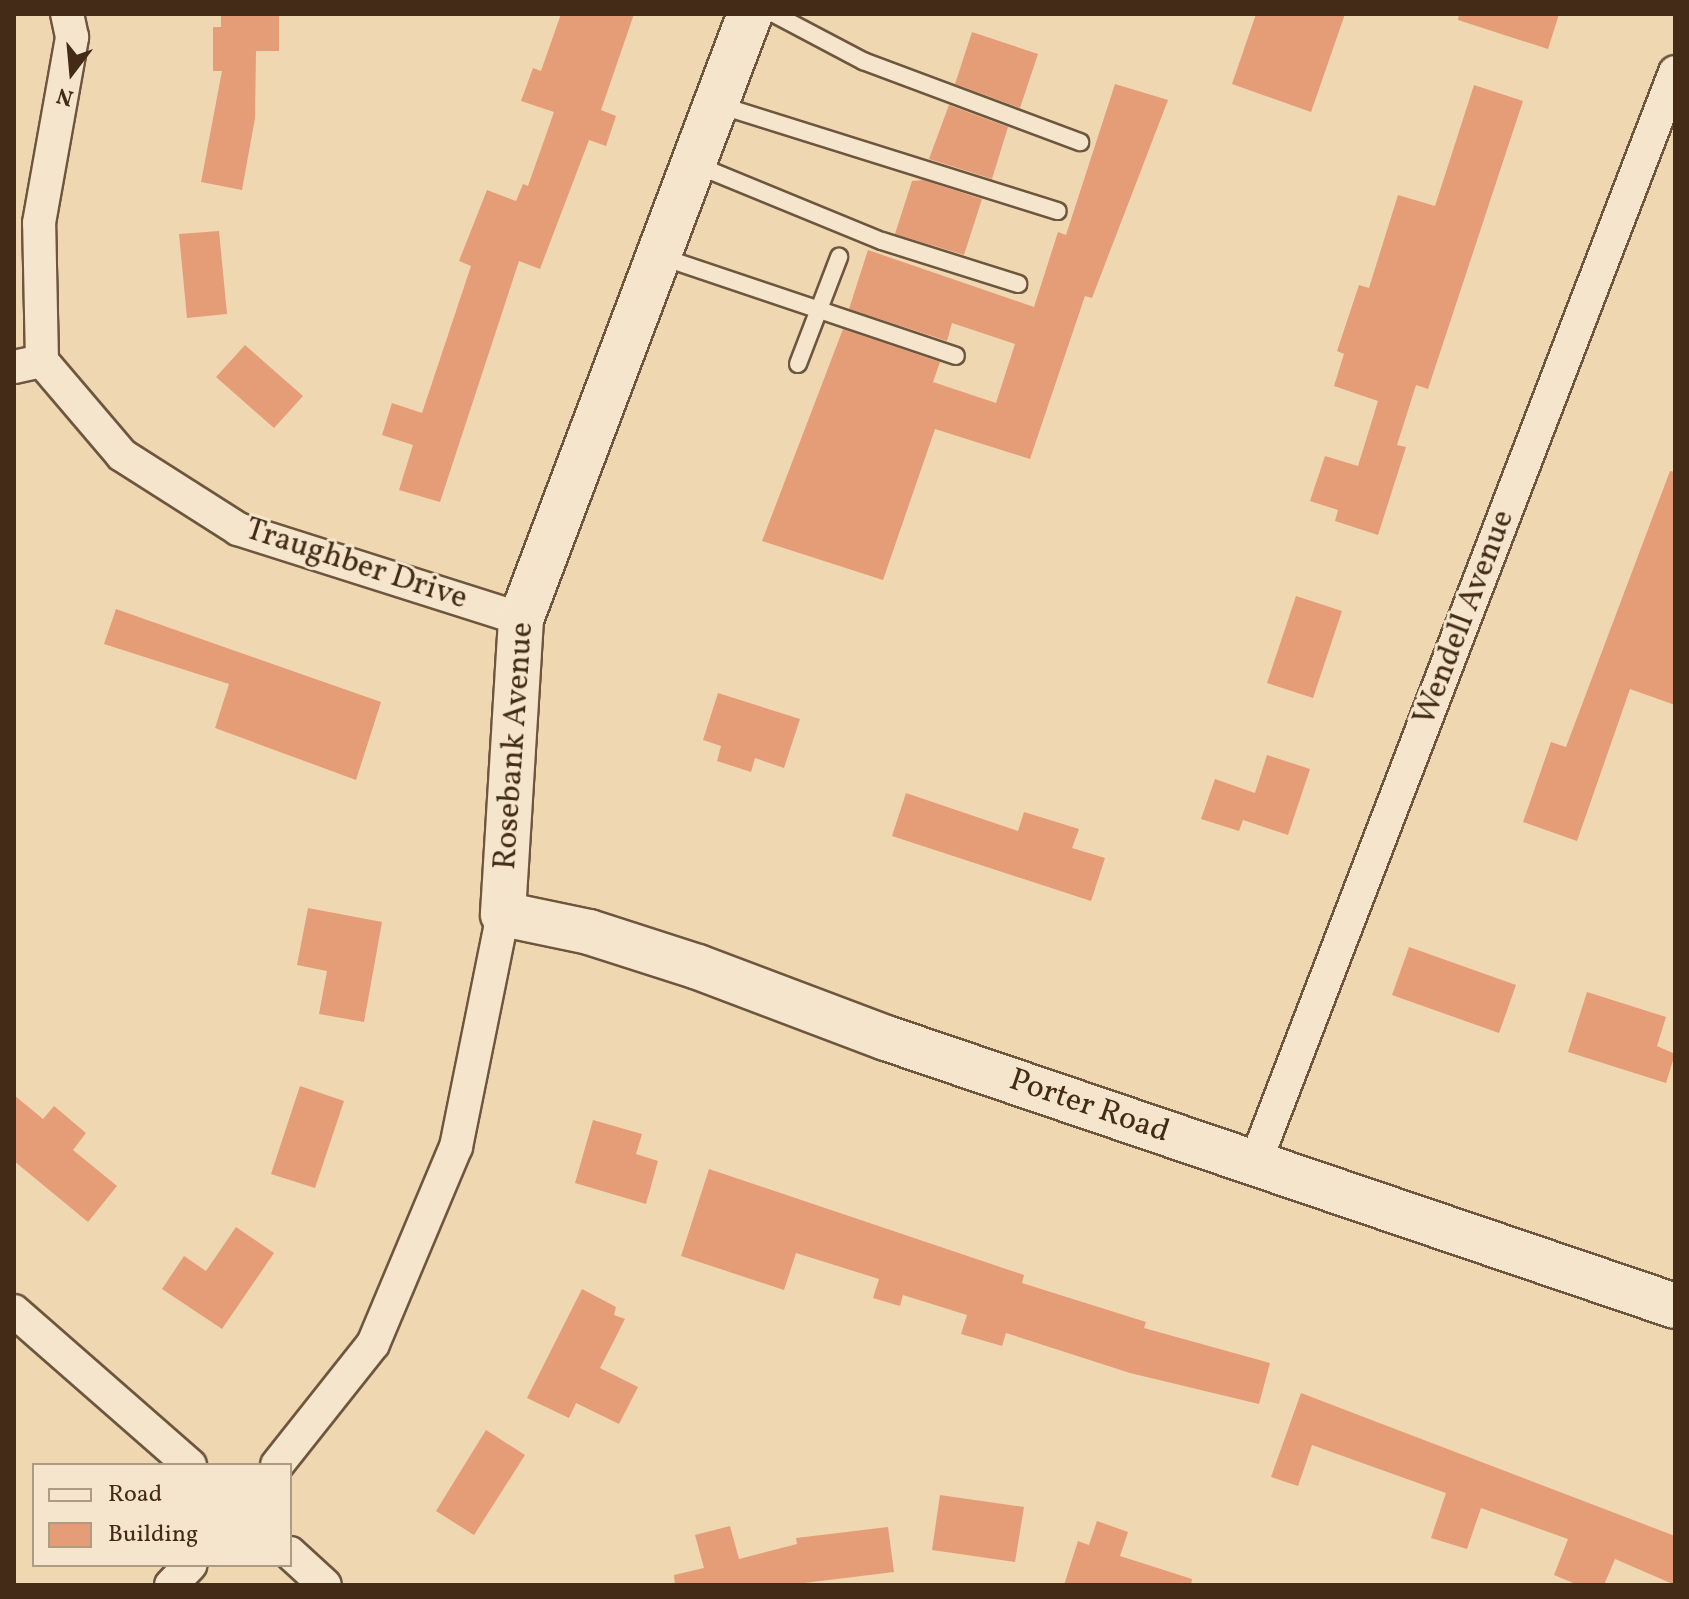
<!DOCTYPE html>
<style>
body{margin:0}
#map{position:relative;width:1689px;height:1599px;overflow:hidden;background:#efd7b1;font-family:Vollkorn,serif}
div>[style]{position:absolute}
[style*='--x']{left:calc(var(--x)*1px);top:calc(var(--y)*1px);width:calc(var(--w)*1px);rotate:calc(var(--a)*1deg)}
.building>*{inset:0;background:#e59d78}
.roads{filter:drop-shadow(2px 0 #6e563e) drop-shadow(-2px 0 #6e563e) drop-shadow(0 2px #6e563e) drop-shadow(0 -2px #6e563e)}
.lane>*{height:16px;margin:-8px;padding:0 8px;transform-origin:8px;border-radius:8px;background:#f5e5cc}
.street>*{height:32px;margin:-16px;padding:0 16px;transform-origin:16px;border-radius:16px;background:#f5e5cc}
.secondary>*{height:44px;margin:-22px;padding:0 22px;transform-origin:22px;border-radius:22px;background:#f5e5cc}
span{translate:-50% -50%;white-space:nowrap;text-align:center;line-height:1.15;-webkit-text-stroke:6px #f5e5cc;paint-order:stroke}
.street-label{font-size:32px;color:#432b18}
.frame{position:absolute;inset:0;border:16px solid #432b18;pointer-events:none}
.legend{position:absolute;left:32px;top:1463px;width:260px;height:104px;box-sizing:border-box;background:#f5e5cc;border:2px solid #ae9b84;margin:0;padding:10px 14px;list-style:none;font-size:24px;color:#432b18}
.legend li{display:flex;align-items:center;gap:16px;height:40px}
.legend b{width:40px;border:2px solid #ae9b84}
.north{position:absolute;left:32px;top:32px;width:80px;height:80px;-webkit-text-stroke:6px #f5e5cc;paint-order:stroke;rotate:196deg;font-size:22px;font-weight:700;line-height:32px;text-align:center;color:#432b18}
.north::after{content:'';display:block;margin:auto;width:28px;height:36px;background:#432b18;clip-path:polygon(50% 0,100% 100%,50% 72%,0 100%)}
</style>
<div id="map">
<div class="building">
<i style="clip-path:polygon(221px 14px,279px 14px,279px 51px,256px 51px,255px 118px,242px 190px,201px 182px,222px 71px,213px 71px,213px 27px,221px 27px)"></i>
<i style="clip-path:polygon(561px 14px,634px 14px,601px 110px,616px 116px,606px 146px,589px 140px,540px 269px,519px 261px,440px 502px,399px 490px,413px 445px,382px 435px,392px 403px,422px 413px,471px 266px,459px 261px,487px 190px,516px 201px,523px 184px,528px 186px,554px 112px,521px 101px,533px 68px,541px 71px)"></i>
<i style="clip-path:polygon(1256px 14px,1345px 14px,1311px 112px,1232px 84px)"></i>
<i style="clip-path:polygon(1459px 14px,1559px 14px,1548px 49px,1458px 20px)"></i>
<i style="clip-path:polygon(972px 32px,1038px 54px,1020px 108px,955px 84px)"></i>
<i style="clip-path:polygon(1115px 84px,1168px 100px,1092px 298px,1085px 296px,1030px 459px,935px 429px,883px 580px,762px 541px,843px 329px,940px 362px,933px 382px,996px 403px,1015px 344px,952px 323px,947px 341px,849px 309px,868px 250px,1034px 307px,1058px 232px,1066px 235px)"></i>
<i style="clip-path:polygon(1474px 85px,1523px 101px,1428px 389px,1416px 385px,1397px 445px,1406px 447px,1378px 535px,1335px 521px,1338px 510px,1310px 501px,1325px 456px,1358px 466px,1378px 401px,1334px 386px,1344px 354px,1337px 351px,1359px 285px,1369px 288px,1398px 195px,1435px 206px)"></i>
<i style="clip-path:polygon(949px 105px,1008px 127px,992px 179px,929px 159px)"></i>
<i style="clip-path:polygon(923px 180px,982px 199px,964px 255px,895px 234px,912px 181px)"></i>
<i style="clip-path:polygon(219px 231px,227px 314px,187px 318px,179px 234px)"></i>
<i style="clip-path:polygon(245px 345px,303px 396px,274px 428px,216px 377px)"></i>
<i style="clip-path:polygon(1670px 471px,1675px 472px,1675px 705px,1630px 689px,1577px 841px,1523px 822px,1551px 742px,1566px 747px)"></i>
<i style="clip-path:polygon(1296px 596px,1342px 611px,1313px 698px,1267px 683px)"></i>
<i style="clip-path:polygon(116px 609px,381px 702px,356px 780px,215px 728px,229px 684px,104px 644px)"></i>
<i style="clip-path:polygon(718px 693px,800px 719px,784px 768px,755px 758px,751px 772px,717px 761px,721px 746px,703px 740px)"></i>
<i style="clip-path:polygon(1267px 755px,1310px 769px,1288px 835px,1243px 820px,1239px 831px,1201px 819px,1215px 779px,1255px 793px)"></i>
<i style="clip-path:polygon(906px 793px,1018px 831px,1024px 812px,1079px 829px,1072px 848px,1105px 858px,1091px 901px,892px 836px)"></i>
<i style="clip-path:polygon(308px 908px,382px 922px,364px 1022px,319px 1014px,327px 971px,297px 965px)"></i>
<i style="clip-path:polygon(1409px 947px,1516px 985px,1499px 1033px,1392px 995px)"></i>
<i style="clip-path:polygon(1587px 992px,1666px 1017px,1657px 1046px,1675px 1054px,1666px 1083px,1568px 1052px)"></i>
<i style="clip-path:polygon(300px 1086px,344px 1101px,315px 1188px,271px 1174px)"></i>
<i style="clip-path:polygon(14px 1095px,43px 1119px,54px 1106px,86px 1133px,73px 1150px,117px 1186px,88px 1222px,14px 1161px)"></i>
<i style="clip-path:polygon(593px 1120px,642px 1134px,636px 1154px,658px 1161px,646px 1204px,575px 1183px)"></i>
<i style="clip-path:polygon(709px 1169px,1024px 1275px,1022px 1283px,1146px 1322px,1144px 1328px,1270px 1363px,1259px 1404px,1130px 1373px,1006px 1333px,1002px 1346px,961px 1334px,967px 1315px,903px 1295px,900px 1306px,873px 1298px,879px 1279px,796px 1253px,784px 1290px,681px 1256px)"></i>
<i style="clip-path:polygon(236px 1227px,274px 1253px,222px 1329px,162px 1289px,184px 1256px,206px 1271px)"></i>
<i style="clip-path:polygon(582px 1289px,616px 1307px,614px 1315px,625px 1319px,600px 1368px,638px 1387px,619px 1424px,576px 1403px,569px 1418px,527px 1398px)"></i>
<i style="clip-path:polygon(1301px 1393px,1675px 1536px,1675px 1585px,1615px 1559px,1604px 1585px,1578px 1585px,1554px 1575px,1568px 1539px,1481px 1508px,1467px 1549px,1431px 1538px,1446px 1493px,1312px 1445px,1298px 1486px,1271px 1477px)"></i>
<i style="clip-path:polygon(486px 1430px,525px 1455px,474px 1535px,436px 1511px)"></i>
<i style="clip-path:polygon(940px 1495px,1024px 1507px,1015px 1562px,932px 1550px)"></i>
<i style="clip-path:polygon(1097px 1521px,1128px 1532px,1120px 1556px,1192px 1579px,1191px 1585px,1064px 1585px,1078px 1541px,1089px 1545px)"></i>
<i style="clip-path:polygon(730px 1526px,739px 1559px,797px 1544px,796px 1538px,888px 1527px,894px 1572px,788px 1585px,675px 1585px,674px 1575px,704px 1568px,695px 1535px)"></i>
</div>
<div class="roads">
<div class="lane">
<i style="--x:774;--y:14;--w:101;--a:27.8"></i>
<i style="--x:863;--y:61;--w:232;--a:20.5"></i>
<i style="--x:716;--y:104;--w:358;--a:17.4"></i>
<i style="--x:694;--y:164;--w:203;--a:22.3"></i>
<i style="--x:882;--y:241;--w:143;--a:17.5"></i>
<i style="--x:662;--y:257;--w:310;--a:18.6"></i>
<i style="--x:798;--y:364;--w:115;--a:-69"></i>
</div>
<div class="street">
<i style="--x:42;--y:361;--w:138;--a:-91.2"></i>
<i style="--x:39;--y:223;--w:189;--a:-79.9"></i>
<i style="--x:72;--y:37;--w:24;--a:-102"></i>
<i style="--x:14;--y:367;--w:29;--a:-12"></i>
<i style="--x:42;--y:361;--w:123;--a:49.6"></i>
<i style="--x:122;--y:455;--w:138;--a:32.5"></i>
<i style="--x:238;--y:529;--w:297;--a:17.6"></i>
<i style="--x:1255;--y:1163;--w:1169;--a:-68.94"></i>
<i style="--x:14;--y:1311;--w:234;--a:41.2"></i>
<i style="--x:277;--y:1465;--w:154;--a:-51.6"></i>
<i style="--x:373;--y:1344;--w:214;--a:-67.2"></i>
<i style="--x:456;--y:1147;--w:238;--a:-78.6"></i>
<i style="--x:290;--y:1553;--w:47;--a:42.4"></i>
<i style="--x:171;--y:1585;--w:28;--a:-46"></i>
</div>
<div class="secondary">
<i style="--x:750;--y:14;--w:647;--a:110.73"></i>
<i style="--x:521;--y:619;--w:296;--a:93.5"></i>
<i style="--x:503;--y:914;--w:88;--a:11.8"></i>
<i style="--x:589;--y:932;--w:114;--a:17.8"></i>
<i style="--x:698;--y:967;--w:201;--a:20.7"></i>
<i style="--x:886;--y:1038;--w:833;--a:18.76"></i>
</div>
</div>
<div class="street-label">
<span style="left:356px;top:565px;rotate:18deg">Traughber Drive</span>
<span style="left:1465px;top:618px;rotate:-69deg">Wendell Avenue</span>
<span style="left:515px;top:746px;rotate:-86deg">Rosebank Avenue</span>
<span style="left:1089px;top:1107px;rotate:19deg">Porter Road</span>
</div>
<div class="frame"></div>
<ul class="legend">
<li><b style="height:10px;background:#f5e5cc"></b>Road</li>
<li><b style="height:22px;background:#e59d78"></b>Building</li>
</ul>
<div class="north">N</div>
</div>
